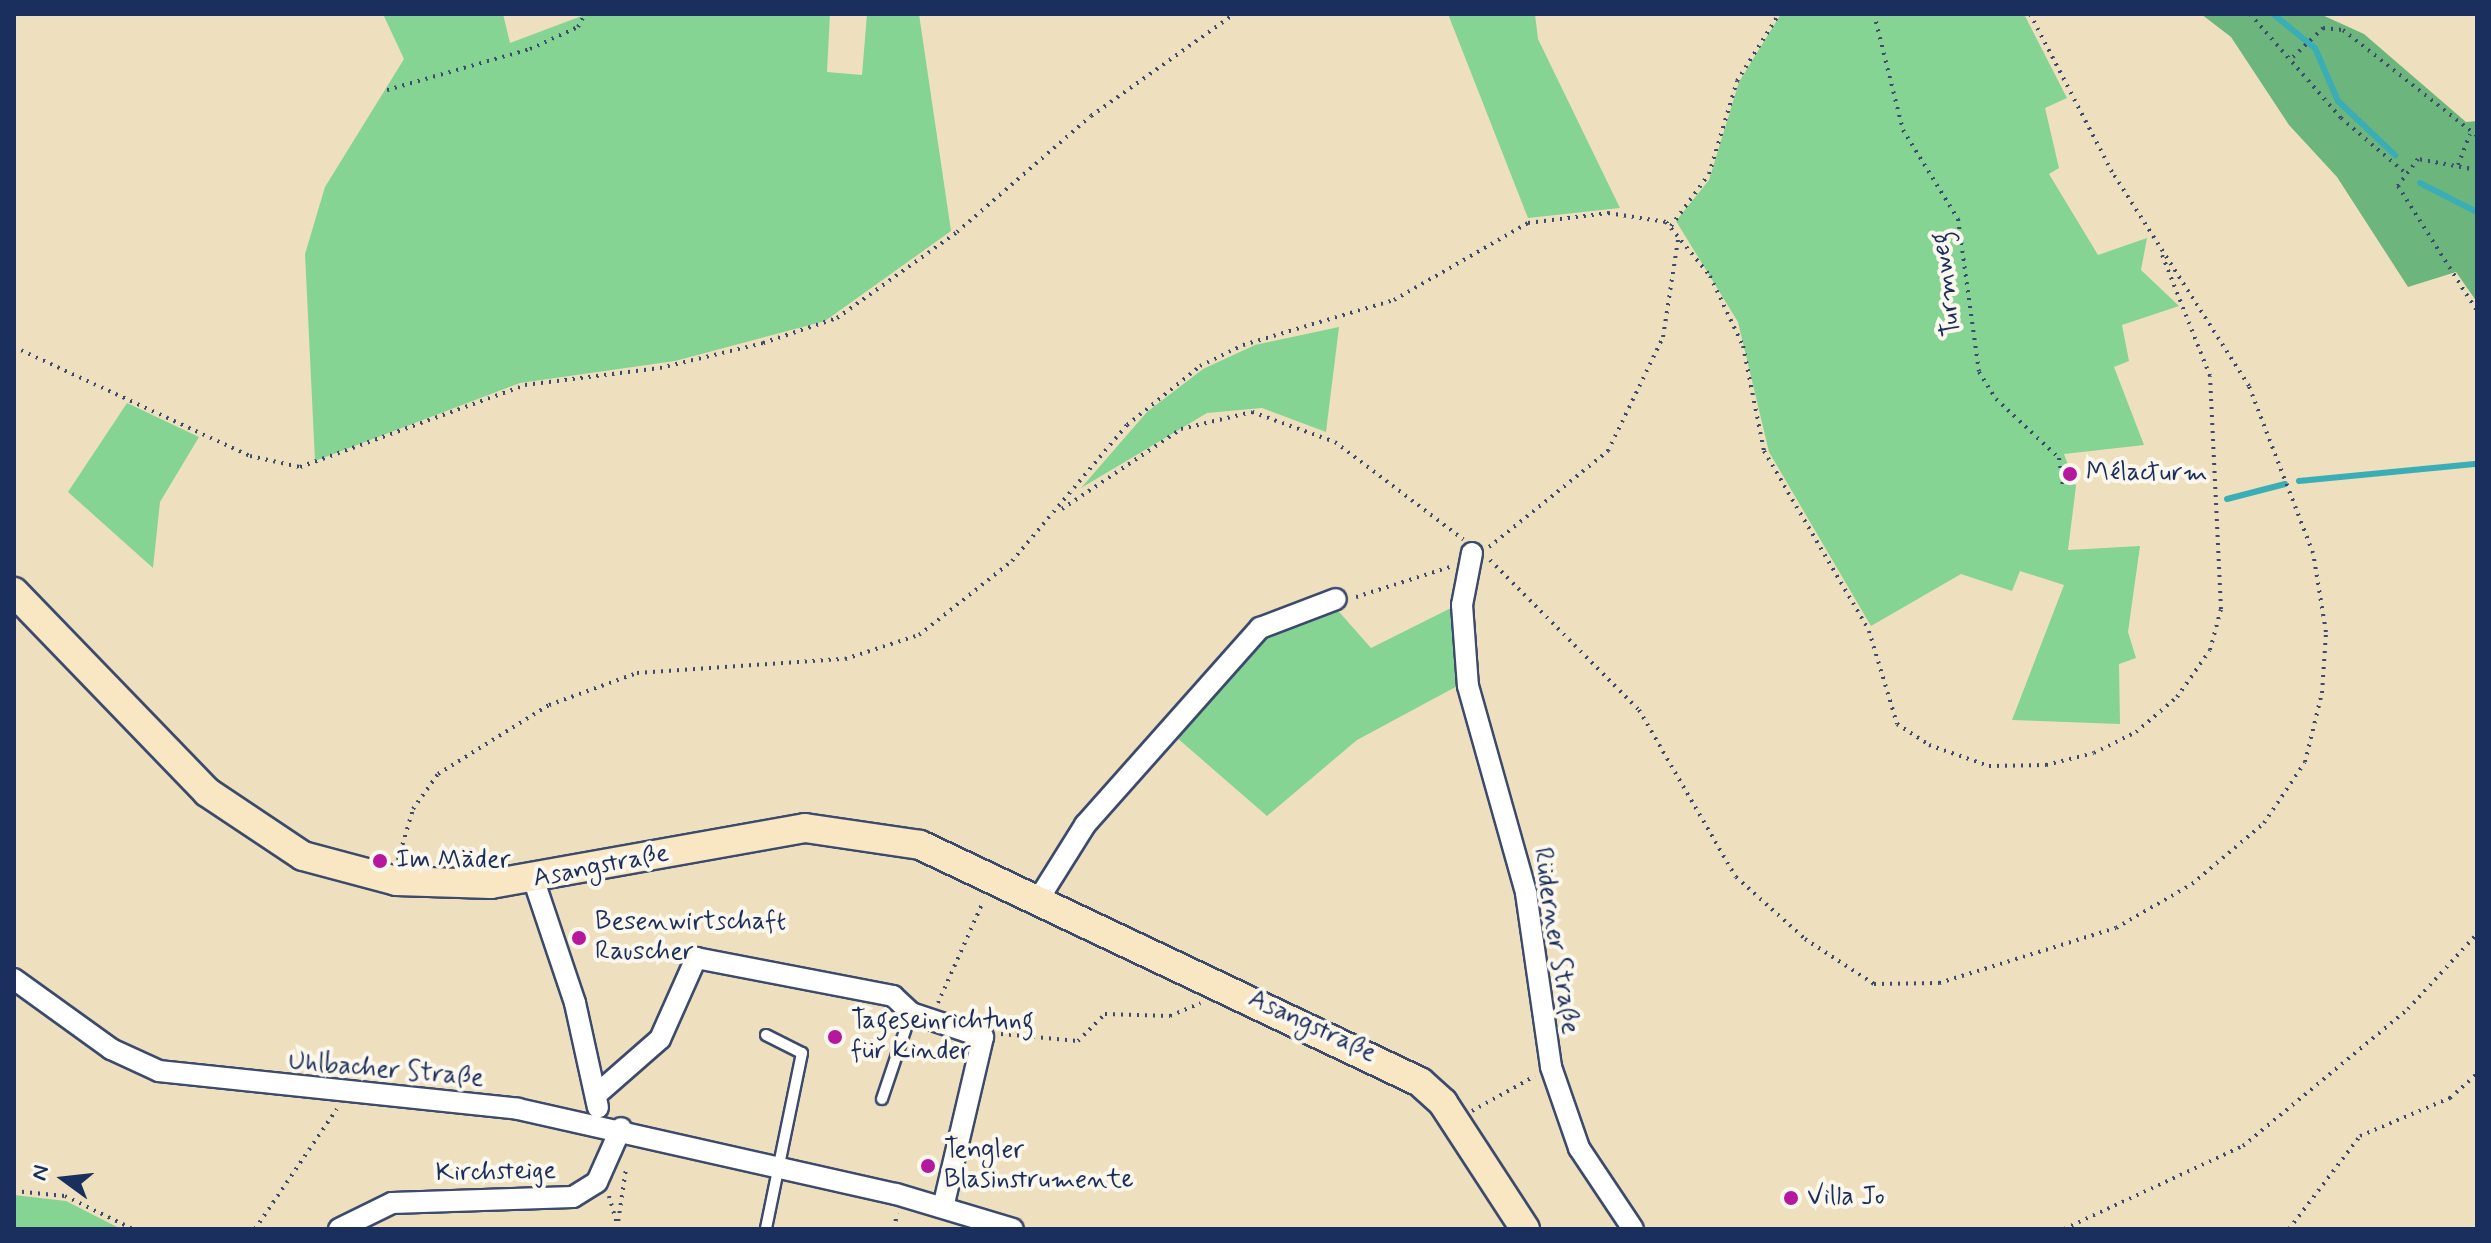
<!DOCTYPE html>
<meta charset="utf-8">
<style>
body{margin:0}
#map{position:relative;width:2491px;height:1243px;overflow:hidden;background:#eee0bf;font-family:Mynerve,sans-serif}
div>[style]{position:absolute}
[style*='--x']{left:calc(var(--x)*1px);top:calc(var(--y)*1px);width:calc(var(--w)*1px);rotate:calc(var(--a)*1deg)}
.green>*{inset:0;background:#85d494}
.forest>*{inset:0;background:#6cb67e}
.stream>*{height:6px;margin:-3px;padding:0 3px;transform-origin:3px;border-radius:3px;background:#3badb5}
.path>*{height:4px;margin-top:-2px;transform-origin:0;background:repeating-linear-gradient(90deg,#3b4a6d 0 2px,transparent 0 8px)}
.roads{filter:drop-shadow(2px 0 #3b4a6d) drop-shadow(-2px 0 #3b4a6d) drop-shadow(0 2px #3b4a6d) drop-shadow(0 -2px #3b4a6d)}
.lane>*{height:10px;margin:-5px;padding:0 5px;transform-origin:5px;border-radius:5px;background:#fff}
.street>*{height:20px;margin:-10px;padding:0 10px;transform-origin:10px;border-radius:10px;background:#fff}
.secondary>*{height:28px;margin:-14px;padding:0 14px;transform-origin:14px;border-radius:14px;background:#f9e7c3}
.dots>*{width:22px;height:22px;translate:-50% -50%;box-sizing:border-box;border:4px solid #fbf7ec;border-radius:50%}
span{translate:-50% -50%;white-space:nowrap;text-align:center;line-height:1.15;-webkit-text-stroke:8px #fbf7ec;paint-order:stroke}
.street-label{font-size:26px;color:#1b2f5e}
.poi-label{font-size:26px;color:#1b2f5e}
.left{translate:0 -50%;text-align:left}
.frame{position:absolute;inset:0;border:16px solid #1b2f5e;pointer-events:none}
.north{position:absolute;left:24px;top:1139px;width:80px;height:80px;-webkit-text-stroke:6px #fbf7ec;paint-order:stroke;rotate:285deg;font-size:22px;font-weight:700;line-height:32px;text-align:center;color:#1b2f5e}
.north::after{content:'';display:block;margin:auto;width:28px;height:36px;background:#1b2f5e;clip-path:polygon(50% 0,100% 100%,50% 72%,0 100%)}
</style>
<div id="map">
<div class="green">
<i style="clip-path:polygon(383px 14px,503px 14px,510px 43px,587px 14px,830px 14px,827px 72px,862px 75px,867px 14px,919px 14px,951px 231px,825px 321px,675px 361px,520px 383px,315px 461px,305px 254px,325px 187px,404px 59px)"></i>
<i style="clip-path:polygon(1448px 14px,1535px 14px,1538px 39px,1620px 208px,1528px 218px)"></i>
<i style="clip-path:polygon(1781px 14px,2024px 14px,2067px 98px,2045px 108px,2059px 168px,2049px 174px,2098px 255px,2147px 238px,2141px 270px,2179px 306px,2122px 325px,2129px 361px,2114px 367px,2144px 445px,2064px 454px,2076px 486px,2068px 550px,2140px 546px,2128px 632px,2136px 658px,2119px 664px,2120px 724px,2012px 720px,2064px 585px,2020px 571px,2012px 591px,1961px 574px,1871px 626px,1769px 452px,1738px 322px,1676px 221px,1709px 180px,1739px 82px)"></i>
<i style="clip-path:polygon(1339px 327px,1326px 432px,1262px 408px,1207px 413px,1081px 488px,1147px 412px,1203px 369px,1255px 345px)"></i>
<i style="clip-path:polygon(127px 403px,199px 437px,160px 502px,153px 568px,68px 492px)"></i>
<i style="clip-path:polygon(1333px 605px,1371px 648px,1457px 605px,1463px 683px,1357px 740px,1267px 816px,1176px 737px,1262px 632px)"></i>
<i style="clip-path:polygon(14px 1195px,66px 1201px,121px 1229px,14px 1229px)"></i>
</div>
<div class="forest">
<i style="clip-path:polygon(2201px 14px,2320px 14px,2364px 34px,2466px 122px,2477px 121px,2477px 302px,2456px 272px,2408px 287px,2337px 177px,2289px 125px,2231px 37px)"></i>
</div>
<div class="stream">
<i style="--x:2273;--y:14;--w:54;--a:39"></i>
<i style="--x:2315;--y:48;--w:58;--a:66.5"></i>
<i style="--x:2338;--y:101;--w:79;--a:43.5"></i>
<i style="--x:2420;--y:183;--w:64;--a:27"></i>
<i style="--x:2299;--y:481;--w:179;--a:-5.5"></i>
<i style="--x:2227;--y:499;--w:60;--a:-14.5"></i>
</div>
<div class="path">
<i style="--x:1874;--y:14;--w:120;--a:76"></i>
<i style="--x:1903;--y:130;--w:105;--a:58.3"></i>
<i style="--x:1958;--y:219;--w:154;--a:82.2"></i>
<i style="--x:1979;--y:372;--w:32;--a:58"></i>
<i style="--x:1996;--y:399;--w:86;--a:43.1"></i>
<i style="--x:2059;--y:458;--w:29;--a:82"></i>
<i style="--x:2250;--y:14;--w:138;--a:48.8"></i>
<i style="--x:2341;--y:118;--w:82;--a:40.5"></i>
<i style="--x:2293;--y:57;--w:42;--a:-44"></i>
<i style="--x:2323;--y:28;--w:20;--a:6"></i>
<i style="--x:2343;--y:30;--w:171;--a:38.3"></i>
<i style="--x:387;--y:90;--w:149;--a:-16"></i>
<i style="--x:530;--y:49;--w:53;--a:-24.6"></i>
<i style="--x:578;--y:27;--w:15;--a:-62"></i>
<i style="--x:2458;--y:165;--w:33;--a:-69"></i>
<i style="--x:2477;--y:170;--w:60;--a:-169.4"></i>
<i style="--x:2418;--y:159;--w:34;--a:127"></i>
<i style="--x:2398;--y:186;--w:148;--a:57.7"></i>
<i style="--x:1671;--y:226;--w:64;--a:-53.8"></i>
<i style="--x:1709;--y:174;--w:97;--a:-73.2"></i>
<i style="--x:1737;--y:81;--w:79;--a:-57.9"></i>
<i style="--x:14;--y:347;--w:260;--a:24.8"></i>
<i style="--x:250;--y:456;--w:51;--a:12.4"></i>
<i style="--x:300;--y:467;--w:239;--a:-20"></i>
<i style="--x:525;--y:385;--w:136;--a:-7.2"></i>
<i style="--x:660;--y:368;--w:106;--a:-13.6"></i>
<i style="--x:763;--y:343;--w:78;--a:-18.7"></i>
<i style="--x:837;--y:318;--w:148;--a:-35.6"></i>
<i style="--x:957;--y:232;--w:177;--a:-40.9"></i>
<i style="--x:1091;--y:116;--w:176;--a:-35.5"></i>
<i style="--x:1062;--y:509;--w:143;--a:-33.9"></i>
<i style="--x:1181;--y:429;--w:73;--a:-13.5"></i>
<i style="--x:1252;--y:412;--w:88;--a:19.9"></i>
<i style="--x:1335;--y:442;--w:161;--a:37.2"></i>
<i style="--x:1489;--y:547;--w:153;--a:-38.9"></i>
<i style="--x:1608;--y:451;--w:127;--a:-64.2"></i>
<i style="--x:1663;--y:337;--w:104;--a:-81.2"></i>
<i style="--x:1490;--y:560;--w:211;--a:45.2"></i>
<i style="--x:1639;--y:710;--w:193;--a:59.9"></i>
<i style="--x:1736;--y:877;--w:93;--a:41.9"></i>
<i style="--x:1805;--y:939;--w:82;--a:33.1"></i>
<i style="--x:1874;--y:984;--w:65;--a:-0.9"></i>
<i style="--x:1939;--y:983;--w:185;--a:-17.3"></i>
<i style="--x:2116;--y:928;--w:88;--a:-30.1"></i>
<i style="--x:2192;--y:884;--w:94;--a:-40.3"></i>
<i style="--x:2264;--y:823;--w:73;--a:-56.1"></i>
<i style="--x:2305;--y:762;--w:71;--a:-76.2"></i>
<i style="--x:2322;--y:693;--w:61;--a:-86.2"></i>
<i style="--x:2326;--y:632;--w:80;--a:-99.3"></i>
<i style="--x:2313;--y:553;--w:179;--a:-111"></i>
<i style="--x:2249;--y:386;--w:254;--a:-122.6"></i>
<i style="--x:2112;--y:172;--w:178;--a:-117.4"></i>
<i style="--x:1356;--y:597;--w:99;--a:-17.7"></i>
<i style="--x:398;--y:860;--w:53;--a:-73.6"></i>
<i style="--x:413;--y:809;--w:43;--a:-54.5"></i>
<i style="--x:438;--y:774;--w:131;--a:-31.9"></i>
<i style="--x:549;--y:705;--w:94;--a:-20"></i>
<i style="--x:637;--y:673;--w:208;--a:-3.9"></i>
<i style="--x:845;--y:659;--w:78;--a:-18"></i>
<i style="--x:919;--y:635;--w:119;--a:-38.5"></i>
<i style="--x:1012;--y:561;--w:178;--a:-49.8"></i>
<i style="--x:1127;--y:425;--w:94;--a:-38.9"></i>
<i style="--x:1200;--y:366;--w:48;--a:-26"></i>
<i style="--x:1243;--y:345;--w:158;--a:-16.6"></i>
<i style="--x:1394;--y:300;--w:155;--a:-29.9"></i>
<i style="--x:1528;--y:223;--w:81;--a:-7.1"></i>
<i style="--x:1608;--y:213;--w:59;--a:8.8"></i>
<i style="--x:1666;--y:222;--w:70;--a:50.8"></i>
<i style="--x:1710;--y:276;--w:77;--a:64.8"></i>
<i style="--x:1743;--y:346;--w:107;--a:78.7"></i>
<i style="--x:1764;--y:451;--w:208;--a:59.7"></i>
<i style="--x:1869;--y:631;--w:97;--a:73.2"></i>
<i style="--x:1897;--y:724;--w:38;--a:33"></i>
<i style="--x:1929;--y:745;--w:64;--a:19.3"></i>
<i style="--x:1989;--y:766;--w:57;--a:-1"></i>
<i style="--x:2046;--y:765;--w:49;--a:-14"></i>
<i style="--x:2094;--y:753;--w:47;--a:-26.6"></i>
<i style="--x:2136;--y:732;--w:54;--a:-40.5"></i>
<i style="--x:2177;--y:697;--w:57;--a:-54.9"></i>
<i style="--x:2210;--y:650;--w:42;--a:-75"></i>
<i style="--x:2221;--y:609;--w:233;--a:-92.7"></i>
<i style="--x:2210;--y:376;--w:130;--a:-111.6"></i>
<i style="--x:938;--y:1003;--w:111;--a:-66"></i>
<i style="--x:1001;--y:1034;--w:77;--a:5.2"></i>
<i style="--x:1078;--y:1041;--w:38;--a:-45"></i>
<i style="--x:1105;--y:1014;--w:65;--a:1.8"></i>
<i style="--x:1170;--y:1016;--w:33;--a:-23"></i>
<i style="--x:1472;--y:1111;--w:72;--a:-29.1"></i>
<i style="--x:14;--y:1191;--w:51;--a:5.6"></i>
<i style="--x:65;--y:1196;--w:76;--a:25.9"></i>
<i style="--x:609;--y:1196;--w:26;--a:74"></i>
<i style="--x:76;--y:1228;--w:1;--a:45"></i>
<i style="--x:255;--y:1229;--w:145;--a:-55.7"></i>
<i style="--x:617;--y:1229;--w:61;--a:-81.5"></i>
<i style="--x:894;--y:1229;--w:16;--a:-79"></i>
<i style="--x:2064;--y:1229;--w:197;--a:-24.9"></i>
<i style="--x:2243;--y:1146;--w:214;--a:-39.7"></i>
<i style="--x:2408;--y:1009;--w:102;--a:-47.4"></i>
<i style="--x:2289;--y:1229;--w:117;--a:-52.6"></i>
<i style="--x:2360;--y:1136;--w:98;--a:-22.9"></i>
<i style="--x:2450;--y:1098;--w:36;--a:-42"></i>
</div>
<div class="roads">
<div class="lane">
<i style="--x:766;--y:1035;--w:40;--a:26.6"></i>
<i style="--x:802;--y:1053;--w:180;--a:101.6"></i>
<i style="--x:882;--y:1099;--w:91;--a:-71.4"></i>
</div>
<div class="street">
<i style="--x:1472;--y:553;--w:53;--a:100.9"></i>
<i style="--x:1462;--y:605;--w:81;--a:85.8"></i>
<i style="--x:1468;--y:686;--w:215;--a:74.3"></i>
<i style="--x:1526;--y:893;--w:176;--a:81.8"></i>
<i style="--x:1551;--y:1067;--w:86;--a:70.9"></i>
<i style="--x:1579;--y:1148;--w:97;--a:56.3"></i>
<i style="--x:534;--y:881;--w:129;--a:71.4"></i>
<i style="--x:575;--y:1003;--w:107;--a:77.6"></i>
<i style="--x:1038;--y:900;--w:89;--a:-57.9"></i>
<i style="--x:1085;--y:825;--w:264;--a:-48.4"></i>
<i style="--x:1260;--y:628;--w:81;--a:-20.9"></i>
<i style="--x:14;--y:979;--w:120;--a:35.8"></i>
<i style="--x:111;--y:1049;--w:53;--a:24.6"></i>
<i style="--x:159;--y:1071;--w:361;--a:6"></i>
<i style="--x:518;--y:1109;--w:387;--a:12.7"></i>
<i style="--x:896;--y:1194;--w:122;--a:16.7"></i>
<i style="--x:596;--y:1095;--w:85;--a:-41.2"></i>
<i style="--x:660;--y:1039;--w:89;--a:-66"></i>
<i style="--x:696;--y:958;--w:201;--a:10.9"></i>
<i style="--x:893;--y:996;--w:25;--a:43"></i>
<i style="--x:911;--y:1013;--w:76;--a:18.4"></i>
<i style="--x:983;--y:1037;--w:175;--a:103.2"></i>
<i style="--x:339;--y:1229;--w:59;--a:-26.1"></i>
<i style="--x:392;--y:1203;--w:181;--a:-1.9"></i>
<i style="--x:573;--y:1197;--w:28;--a:-32"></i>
<i style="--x:597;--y:1182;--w:59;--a:-66"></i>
</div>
<div class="secondary">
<i style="--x:14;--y:592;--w:278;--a:46"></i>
<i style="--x:207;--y:792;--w:115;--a:33.7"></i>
<i style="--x:303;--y:856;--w:96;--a:15"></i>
<i style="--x:396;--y:881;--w:95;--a:1.8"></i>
<i style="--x:491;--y:884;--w:319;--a:-10.1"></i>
<i style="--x:805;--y:828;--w:116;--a:8.4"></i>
<i style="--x:920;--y:845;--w:553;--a:25.36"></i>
<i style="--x:1420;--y:1082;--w:31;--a:42"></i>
<i style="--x:1443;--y:1103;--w:150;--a:56.9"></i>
</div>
</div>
<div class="dots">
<i style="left:2070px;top:474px;background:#b5179e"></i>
<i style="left:380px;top:861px;background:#b5179e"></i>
<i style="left:579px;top:938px;background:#b5179e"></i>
<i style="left:835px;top:1037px;background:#b5179e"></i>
<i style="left:928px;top:1166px;background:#b5179e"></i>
<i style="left:1791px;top:1198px;background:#b5179e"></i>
</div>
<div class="street-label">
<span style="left:1947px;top:284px;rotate:-97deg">Turmweg</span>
<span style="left:601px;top:867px;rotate:-11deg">Asangstraße</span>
<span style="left:1555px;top:941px;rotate:81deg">Rüderner Straße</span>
<span style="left:1312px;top:1027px;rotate:25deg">Asangstraße</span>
<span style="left:386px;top:1071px;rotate:5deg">Uhlbacher Straße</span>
<span style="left:496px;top:1173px;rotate:-1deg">Kirchsteige</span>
</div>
<div class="poi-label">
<span class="left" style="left:2086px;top:474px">Mélacturm</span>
<span class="left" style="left:396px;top:861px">Im Mäder</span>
<span class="left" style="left:595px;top:938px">Besenwirtschaft<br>Rauscher</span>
<span class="left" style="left:851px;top:1037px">Tageseinrichtung<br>für Kinder</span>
<span class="left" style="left:944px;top:1166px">Tengler<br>Blasinstrumente</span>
<span class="left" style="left:1807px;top:1198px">Villa Jo</span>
</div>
<div class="frame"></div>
<div class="north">N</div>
</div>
